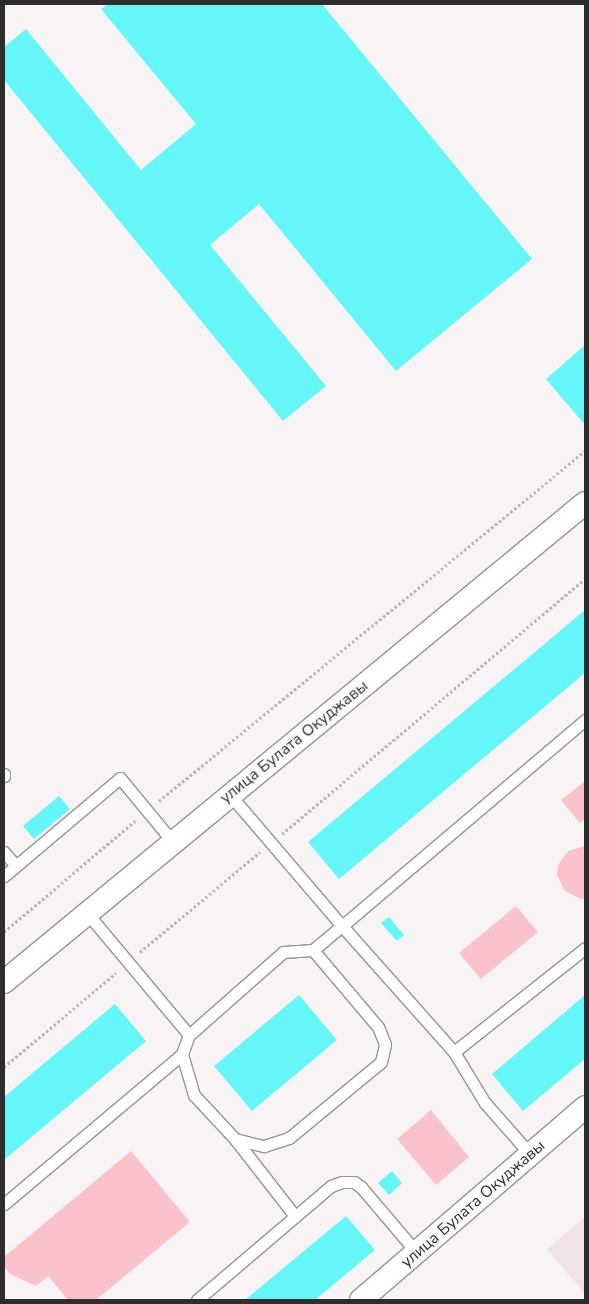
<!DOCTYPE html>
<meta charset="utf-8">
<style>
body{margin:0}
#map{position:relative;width:589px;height:1304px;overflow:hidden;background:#f8f3f4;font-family:"Nunito Sans",sans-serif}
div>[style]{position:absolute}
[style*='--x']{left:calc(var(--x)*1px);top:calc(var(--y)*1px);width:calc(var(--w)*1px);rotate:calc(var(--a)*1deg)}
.built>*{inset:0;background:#f1e3e5}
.green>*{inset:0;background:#fac3cc}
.building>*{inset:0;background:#65f6f7}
.path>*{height:3px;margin-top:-1.5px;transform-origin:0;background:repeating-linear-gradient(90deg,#bab6b7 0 2.5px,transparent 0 5px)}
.roads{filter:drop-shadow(1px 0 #999495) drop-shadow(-1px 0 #999495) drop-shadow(0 1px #999495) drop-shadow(0 -1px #999495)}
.lane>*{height:11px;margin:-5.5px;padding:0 5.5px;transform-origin:5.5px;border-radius:5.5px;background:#fff}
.street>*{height:22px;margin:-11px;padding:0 11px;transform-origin:11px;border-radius:11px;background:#fff}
span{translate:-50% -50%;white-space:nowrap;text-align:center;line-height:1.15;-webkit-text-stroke:4.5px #fff;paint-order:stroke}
.street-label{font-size:16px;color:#2e2c2c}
.frame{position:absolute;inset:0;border:5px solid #2e2c2c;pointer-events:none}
</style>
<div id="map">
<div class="built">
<i style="clip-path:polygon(585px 1217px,585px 1294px,547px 1249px)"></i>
</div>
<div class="green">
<i style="clip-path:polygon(585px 781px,585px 819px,580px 823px,561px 800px)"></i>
<i style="clip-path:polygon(585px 846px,585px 898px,581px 899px,565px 891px,557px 875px,558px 865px,568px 851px)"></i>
<i style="clip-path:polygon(516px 906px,538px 932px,481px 979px,459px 953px)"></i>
<i style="clip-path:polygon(431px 1110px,469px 1157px,436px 1185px,397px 1139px)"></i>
<i style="clip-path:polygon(131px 1151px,190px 1222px,96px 1300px,68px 1300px,48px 1276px,36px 1286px,10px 1274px,4px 1266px,4px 1257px)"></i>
</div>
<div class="building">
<i style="clip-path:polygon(108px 4px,322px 4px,532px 259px,396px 371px,259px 204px,210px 245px,326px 386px,283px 421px,4px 80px,4px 47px,26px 29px,141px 170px,196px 124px,101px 9px)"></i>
<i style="clip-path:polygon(585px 345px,585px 425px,546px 379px)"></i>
<i style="clip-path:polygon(585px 610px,585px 673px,339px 879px,308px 842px)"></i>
<i style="clip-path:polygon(59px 796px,70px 809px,34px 839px,23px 826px)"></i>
<i style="clip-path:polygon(389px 917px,404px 935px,397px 941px,381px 923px)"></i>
<i style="clip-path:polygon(299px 995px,337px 1040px,252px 1111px,214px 1066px)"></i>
<i style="clip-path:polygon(585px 995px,585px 1059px,523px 1111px,492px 1074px)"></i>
<i style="clip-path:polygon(115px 1004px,146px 1041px,4px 1160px,4px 1097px)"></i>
<i style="clip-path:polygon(392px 1171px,402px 1183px,389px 1195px,378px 1183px)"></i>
<i style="clip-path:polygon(346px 1216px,375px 1250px,315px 1300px,245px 1300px)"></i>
</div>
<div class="path">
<i style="--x:159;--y:801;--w:551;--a:-39.41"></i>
<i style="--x:282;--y:834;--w:396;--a:-40.1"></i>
<i style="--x:4;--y:932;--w:172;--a:-40.3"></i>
<i style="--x:140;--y:952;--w:156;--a:-39.8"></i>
<i style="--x:4;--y:1067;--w:146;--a:-40"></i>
</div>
<div class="roads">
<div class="lane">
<i style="--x:4;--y:774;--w:2;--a:90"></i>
<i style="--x:4;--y:852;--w:18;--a:49"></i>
<i style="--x:4;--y:876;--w:152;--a:-40.2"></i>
<i style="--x:120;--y:778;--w:83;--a:50.4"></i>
<i style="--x:87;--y:913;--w:159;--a:50.1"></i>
<i style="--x:454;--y:1052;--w:167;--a:-38.4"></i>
<i style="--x:182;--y:1054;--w:43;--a:73.7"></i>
<i style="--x:194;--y:1095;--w:60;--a:47"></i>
<i style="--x:235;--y:1139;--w:30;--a:14"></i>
<i style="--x:264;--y:1146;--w:26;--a:-18"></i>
<i style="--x:289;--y:1138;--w:119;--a:-39.6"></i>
<i style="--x:381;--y:1062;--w:18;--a:-77"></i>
<i style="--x:385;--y:1044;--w:18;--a:-112"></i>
<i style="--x:378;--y:1027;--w:101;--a:-130.2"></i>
<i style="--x:235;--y:1139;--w:98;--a:52.1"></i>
<i style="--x:530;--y:1154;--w:68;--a:-131.4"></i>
<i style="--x:485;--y:1103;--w:60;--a:-121.3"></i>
<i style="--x:454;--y:1052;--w:169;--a:-131.6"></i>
<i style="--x:342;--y:926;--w:319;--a:-40.3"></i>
<i style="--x:4;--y:1204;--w:233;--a:-40.1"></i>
<i style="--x:182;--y:1054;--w:20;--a:-70"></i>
<i style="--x:189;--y:1035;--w:125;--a:-41.4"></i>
<i style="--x:283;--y:952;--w:30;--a:-4"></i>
<i style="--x:313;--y:950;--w:38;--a:-40"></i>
<i style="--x:342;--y:926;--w:172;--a:-130.5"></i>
<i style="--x:197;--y:1300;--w:176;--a:-40.4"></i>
<i style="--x:331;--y:1186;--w:12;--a:-20"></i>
<i style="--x:342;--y:1182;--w:12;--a:0"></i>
<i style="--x:354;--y:1182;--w:9;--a:36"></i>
<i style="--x:361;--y:1187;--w:87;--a:49.7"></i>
</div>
<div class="street">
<i style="--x:4;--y:982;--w:753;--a:-39.5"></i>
<i style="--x:361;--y:1300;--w:296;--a:-40.7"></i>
</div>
</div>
<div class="street-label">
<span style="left:294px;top:742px;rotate:-39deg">улица Булата Окуджавы</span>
<span style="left:473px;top:1204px;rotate:-41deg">улица Булата Окуджавы</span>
</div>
<div class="frame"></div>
</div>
